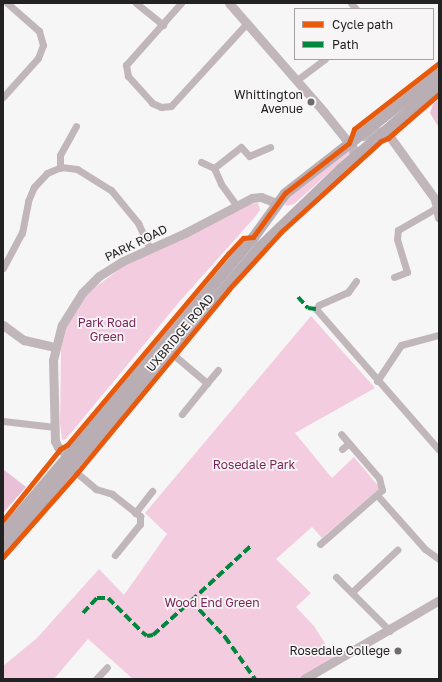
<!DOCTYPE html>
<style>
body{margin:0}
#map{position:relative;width:442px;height:682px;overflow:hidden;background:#f7f6f6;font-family:"Golos Text",sans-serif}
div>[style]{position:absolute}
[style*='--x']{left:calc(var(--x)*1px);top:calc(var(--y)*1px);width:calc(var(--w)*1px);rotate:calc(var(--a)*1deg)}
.green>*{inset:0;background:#f3cce0}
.forest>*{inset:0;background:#e9c1d6}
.minor>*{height:7px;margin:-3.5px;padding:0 3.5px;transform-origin:3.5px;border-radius:3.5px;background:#c1b7bb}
.tertiary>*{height:9px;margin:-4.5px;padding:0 4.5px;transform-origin:4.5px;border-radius:4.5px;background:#c1b7bb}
.primary>*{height:11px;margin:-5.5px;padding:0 5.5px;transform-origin:5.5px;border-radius:5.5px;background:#b9aeb4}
.quiet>*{height:4px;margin-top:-2px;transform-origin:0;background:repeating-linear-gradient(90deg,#00873e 0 8px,transparent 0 12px)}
.cycleway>*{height:5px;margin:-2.5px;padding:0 2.5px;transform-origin:2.5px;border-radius:2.5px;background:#e8590c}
.dots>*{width:11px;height:11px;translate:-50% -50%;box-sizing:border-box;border:2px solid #f8f5f6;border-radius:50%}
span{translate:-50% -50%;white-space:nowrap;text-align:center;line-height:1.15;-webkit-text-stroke:3.5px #f8f5f6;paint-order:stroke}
.poi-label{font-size:12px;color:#232222}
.right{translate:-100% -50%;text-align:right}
.street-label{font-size:12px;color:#232222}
.park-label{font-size:12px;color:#7a2559}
.frame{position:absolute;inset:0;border:4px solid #232222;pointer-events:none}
.legend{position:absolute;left:294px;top:8px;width:140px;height:52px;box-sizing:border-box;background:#f8f5f6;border:1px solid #a3a1a1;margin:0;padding:5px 7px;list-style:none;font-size:12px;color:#232222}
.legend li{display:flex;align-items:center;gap:8px;height:20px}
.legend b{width:20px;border:1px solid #a3a1a1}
</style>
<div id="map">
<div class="green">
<i style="clip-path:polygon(350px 149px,350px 154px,294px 204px,286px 206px,285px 201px,293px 192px)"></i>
<i style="clip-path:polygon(258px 203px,260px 210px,255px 217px,180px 301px,66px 439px,62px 440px,60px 423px,61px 349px,66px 326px,78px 305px,93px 289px,125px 265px,250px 204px)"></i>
<i style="clip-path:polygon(311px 316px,375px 388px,295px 433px,332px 478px,354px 457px,380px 488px,322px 538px,312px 527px,276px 559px,311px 593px,296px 607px,314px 626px,336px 661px,298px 679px,133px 679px,88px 639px,54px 679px,3px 679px,3px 666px,37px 638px,99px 569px,124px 595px,167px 534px,145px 513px)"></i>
</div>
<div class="forest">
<i style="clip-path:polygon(439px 99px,439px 128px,430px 113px,433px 104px)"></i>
<i style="clip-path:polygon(3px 469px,26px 487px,3px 513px)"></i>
</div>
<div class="minor">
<i style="--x:136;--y:3;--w:35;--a:39"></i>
<i style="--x:181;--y:3;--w:83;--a:131.6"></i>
<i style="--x:126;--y:65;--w:11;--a:80"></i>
<i style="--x:128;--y:76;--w:36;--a:48"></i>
<i style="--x:152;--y:103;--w:10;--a:24"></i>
<i style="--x:161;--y:107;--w:10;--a:-6"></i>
<i style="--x:171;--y:106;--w:113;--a:-47.5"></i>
<i style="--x:351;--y:3;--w:8;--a:50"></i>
<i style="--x:297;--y:80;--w:35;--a:-37"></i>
<i style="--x:3;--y:97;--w:52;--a:-48.1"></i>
<i style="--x:38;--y:58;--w:14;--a:-69"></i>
<i style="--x:43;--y:45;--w:15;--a:-106"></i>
<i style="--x:39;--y:31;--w:43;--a:-138.8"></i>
<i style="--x:201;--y:162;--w:14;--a:25"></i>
<i style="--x:214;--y:168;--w:17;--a:66"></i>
<i style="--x:221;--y:184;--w:27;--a:54"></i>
<i style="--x:60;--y:168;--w:13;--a:-90"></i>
<i style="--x:60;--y:155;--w:33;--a:-61"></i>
<i style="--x:214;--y:168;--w:34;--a:-38"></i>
<i style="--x:241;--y:147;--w:12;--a:48"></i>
<i style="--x:249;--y:156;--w:23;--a:-23"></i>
<i style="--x:3;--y:268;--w:40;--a:-62"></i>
<i style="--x:22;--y:233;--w:33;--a:-79"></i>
<i style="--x:28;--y:201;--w:15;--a:-67"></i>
<i style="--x:34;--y:187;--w:19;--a:-47"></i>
<i style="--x:47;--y:173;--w:15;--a:-23"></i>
<i style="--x:61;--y:167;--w:16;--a:7"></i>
<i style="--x:77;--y:169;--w:40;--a:32"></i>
<i style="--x:111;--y:190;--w:43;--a:50.7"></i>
<i style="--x:138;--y:223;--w:29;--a:65"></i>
<i style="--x:394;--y:277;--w:14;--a:-21"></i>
<i style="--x:407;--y:272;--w:34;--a:-107"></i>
<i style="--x:397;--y:239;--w:9;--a:-84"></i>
<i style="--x:398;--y:230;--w:44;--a:-30.1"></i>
<i style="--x:356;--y:281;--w:14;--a:126"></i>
<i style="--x:348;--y:292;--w:32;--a:156"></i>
<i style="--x:319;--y:305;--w:5;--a:127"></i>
<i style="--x:316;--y:309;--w:187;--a:48.9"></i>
<i style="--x:169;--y:351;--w:50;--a:40.1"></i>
<i style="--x:207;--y:383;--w:40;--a:129"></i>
<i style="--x:377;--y:381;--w:43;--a:-56.3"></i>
<i style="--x:401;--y:345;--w:39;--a:-15"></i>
<i style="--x:207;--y:383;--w:17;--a:-50"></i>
<i style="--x:3;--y:421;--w:52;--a:6.6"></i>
<i style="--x:342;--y:449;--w:9;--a:-41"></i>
<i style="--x:71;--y:468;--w:33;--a:40"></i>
<i style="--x:96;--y:489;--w:17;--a:17"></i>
<i style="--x:112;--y:494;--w:36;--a:38"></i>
<i style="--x:140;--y:516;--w:8;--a:90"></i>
<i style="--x:140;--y:524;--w:40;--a:129"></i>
<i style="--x:377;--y:495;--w:72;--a:48.4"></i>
<i style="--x:425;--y:549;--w:17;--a:36"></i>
<i style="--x:135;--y:513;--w:28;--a:-52"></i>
<i style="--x:320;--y:544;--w:82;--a:-41.1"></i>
<i style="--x:382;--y:490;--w:12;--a:-104"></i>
<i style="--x:379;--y:478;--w:58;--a:-130.8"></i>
<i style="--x:336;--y:577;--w:76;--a:45"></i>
<i style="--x:352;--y:592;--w:62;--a:-43"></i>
<i style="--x:96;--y:679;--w:16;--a:-47"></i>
</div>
<div class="tertiary">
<i style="--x:229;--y:3;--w:145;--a:48.9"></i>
<i style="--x:324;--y:112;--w:46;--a:51.1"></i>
<i style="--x:353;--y:148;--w:9;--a:84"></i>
<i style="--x:363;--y:136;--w:23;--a:-15"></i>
<i style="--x:385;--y:130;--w:85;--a:54.1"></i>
<i style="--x:435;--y:199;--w:19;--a:78"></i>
<i style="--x:3;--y:325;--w:26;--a:36"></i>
<i style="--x:24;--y:340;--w:32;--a:13"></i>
<i style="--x:68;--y:456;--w:13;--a:-138"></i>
<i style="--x:58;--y:447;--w:7;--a:-117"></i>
<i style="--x:55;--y:441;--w:81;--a:-91.4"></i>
<i style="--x:53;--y:360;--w:36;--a:-76"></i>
<i style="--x:62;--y:325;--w:38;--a:-58"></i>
<i style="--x:82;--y:293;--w:24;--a:-45"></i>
<i style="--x:99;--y:276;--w:28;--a:-32"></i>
<i style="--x:123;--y:261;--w:68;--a:-24.3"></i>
<i style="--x:185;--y:233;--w:76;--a:-27.6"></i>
<i style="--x:252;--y:198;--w:9;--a:-6"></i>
<i style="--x:261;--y:197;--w:17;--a:21"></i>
<i style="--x:304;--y:679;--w:156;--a:-30.3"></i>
</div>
<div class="primary">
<i style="--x:3;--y:532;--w:387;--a:-49.7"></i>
<i style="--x:253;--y:237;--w:54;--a:-54"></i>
<i style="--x:285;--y:193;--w:195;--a:-37.9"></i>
<i style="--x:3;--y:547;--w:394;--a:-49.5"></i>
<i style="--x:259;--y:247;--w:112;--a:-43.9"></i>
<i style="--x:340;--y:169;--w:130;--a:-40.6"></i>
</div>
<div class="quiet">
<i style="--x:298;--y:297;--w:15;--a:48"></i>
<i style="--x:308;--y:308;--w:8;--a:7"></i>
<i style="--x:191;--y:601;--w:83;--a:-42.6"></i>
<i style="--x:83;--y:613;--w:21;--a:-47"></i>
<i style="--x:97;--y:598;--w:11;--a:0"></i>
<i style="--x:108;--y:598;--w:48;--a:45"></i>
<i style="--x:142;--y:632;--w:6;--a:39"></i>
<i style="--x:147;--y:636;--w:6;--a:-9"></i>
<i style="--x:153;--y:635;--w:51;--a:-41.8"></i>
<i style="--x:191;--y:601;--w:50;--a:46.6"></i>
<i style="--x:225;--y:637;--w:52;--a:54.5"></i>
</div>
<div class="cycleway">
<i style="--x:3;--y:520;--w:91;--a:-51.2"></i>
<i style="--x:60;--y:449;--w:8;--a:-30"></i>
<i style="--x:67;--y:445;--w:250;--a:-49.9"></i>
<i style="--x:228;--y:254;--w:22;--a:-47"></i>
<i style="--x:243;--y:238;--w:10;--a:-6"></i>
<i style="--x:253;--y:237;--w:54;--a:-54"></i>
<i style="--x:285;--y:193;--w:81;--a:-38"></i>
<i style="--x:349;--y:143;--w:15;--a:-70"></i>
<i style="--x:354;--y:129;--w:108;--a:-37.8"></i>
<i style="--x:3;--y:557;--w:112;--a:-48.6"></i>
<i style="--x:77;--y:473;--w:239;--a:-50.4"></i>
<i style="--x:229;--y:289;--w:77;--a:-47.6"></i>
<i style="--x:281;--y:232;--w:135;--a:-42.3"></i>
<i style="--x:381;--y:141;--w:8;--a:-23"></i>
<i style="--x:388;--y:138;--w:67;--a:-40.8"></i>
</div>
<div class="dots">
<i style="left:311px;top:102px;background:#6d6c6c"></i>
<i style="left:398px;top:651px;background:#6d6c6c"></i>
</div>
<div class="poi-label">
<span class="right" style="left:303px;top:102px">Whittington<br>Avenue</span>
<span class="right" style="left:390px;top:651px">Rosedale College</span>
</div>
<div class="street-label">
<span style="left:136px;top:243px;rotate:-26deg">PARK ROAD</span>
<span style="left:180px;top:333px;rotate:-50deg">UXBRIDGE ROAD</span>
</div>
<div class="park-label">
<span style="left:107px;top:330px">Park Road<br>Green</span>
<span style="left:254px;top:465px">Rosedale Park</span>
<span style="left:212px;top:603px">Wood End Green</span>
</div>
<div class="frame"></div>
<ul class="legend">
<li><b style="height:5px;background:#e8590c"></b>Cycle path</li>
<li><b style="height:5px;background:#00873e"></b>Path</li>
</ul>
</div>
